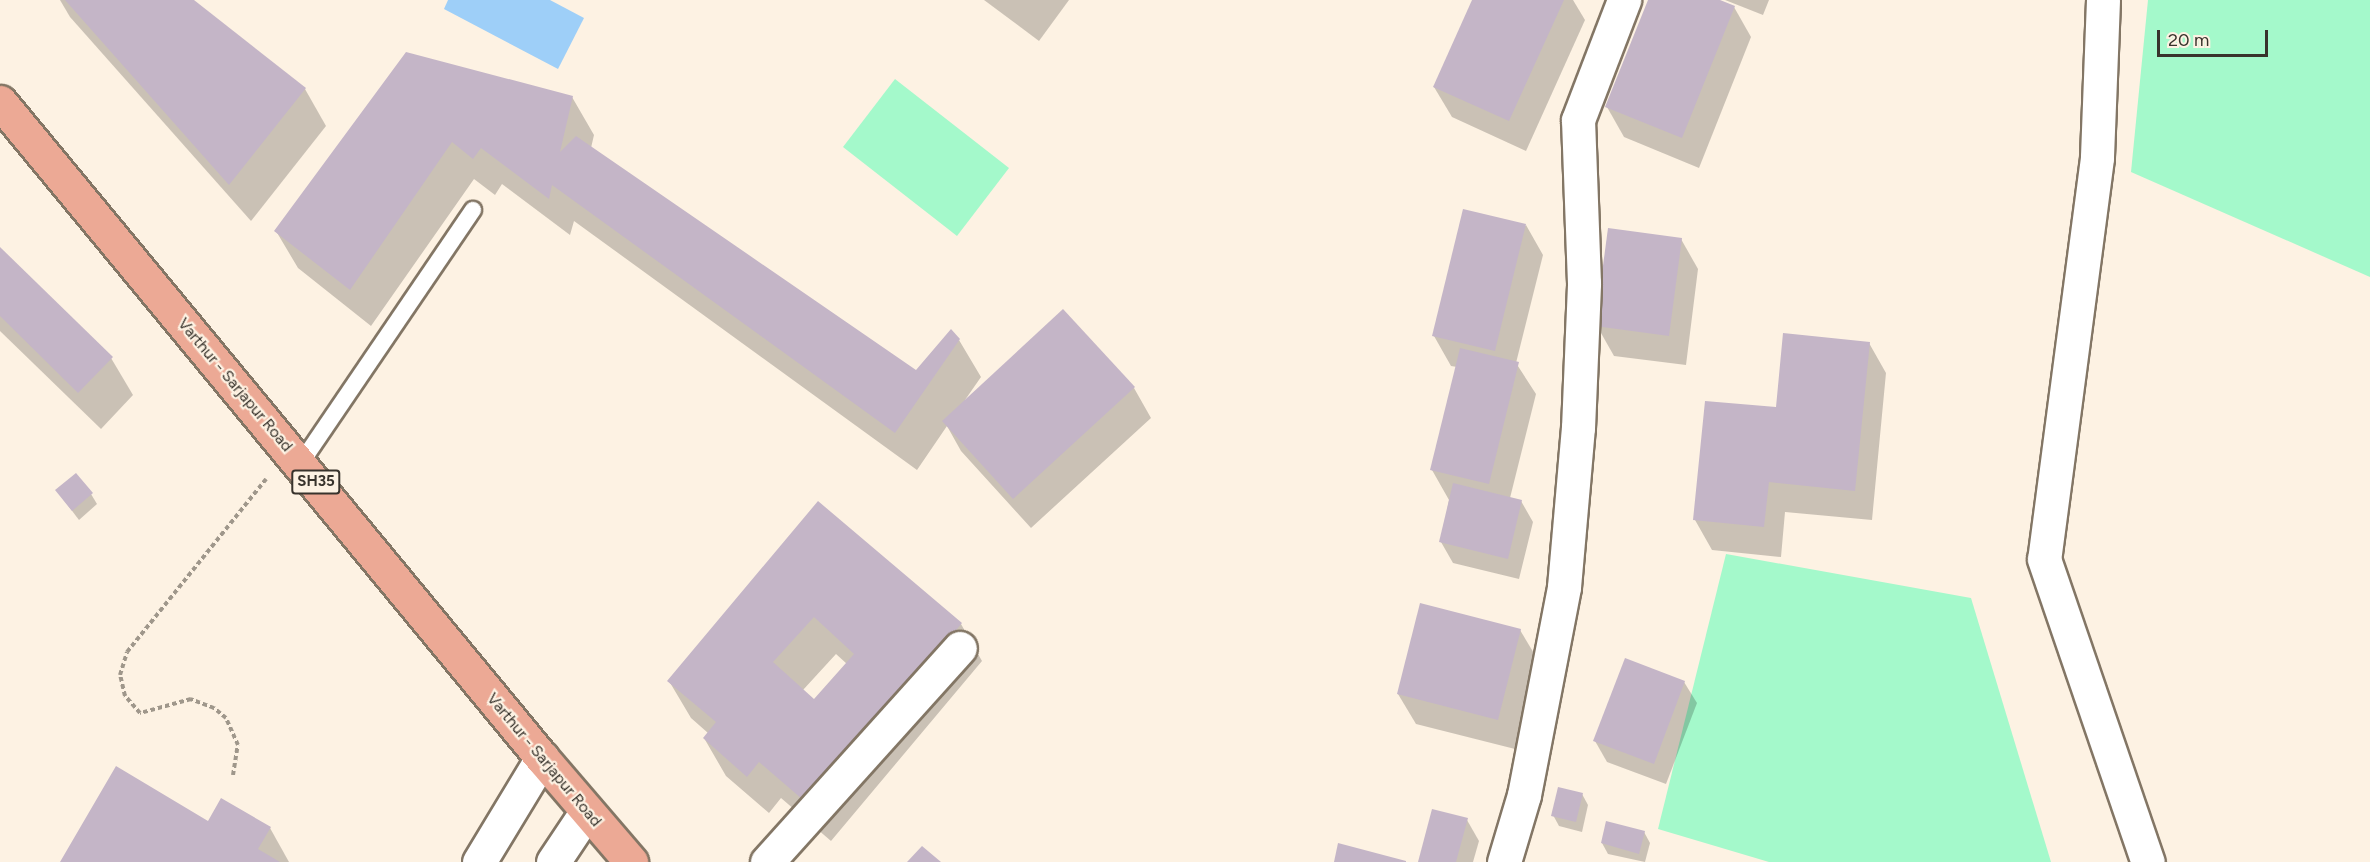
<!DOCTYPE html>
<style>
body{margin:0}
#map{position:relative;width:2370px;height:862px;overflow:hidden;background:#fdf2e3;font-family:Figtree,sans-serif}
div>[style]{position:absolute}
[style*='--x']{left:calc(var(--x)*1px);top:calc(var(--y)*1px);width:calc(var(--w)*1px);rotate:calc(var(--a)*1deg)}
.green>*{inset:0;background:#a4f9cb}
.water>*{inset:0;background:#9ecff8}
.shadow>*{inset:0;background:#0003}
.building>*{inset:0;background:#c4b5c7}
.path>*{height:4px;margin-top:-2px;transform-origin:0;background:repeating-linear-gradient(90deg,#9f978b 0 4.5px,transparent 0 7.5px)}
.roads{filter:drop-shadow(2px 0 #837665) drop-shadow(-2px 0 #837665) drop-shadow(0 2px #837665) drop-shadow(0 -2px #837665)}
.service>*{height:16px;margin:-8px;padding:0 8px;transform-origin:8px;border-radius:8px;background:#fff}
.minor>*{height:33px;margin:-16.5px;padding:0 16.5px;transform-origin:16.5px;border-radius:16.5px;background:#fff}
.tertiary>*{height:33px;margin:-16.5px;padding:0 16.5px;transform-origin:16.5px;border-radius:16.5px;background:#fff}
.primary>*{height:33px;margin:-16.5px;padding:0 16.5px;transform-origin:16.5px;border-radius:16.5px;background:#eca995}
span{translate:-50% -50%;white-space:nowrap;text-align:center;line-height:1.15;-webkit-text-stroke:4.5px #fdf2e3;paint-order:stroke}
.shield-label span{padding:2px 4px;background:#fdf2e3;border:2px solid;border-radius:4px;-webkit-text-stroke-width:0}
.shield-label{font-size:15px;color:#38332c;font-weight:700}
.street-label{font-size:16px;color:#38332c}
.scale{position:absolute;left:2157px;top:30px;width:111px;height:27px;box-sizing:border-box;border:3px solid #38332c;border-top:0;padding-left:8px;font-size:18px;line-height:21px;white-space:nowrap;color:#38332c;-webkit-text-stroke:4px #fdf2e3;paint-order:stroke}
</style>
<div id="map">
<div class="green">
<i style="clip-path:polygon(2148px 0,2370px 0,2370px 277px,2131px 172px)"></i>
<i style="clip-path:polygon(895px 79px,1009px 168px,957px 236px,843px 147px)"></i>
<i style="clip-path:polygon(1726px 554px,1971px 598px,2051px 862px,1769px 862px,1658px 829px)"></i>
</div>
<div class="water">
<i style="clip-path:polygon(448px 0,550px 0,584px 18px,558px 69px,444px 9px)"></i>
</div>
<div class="shadow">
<i style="clip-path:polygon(60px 0,192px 0,305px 89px,326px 126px,251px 221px,70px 17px)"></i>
<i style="clip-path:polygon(984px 0,1069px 0,1039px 41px)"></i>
<i style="clip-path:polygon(1474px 0,1573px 0,1585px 20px,1526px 151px,1452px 117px,1434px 87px)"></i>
<i style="clip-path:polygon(1649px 0,1716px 0,1734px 7px,1751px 37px,1699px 168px,1624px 137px,1607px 107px)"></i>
<i style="clip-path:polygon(1725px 0,1769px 0,1763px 15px)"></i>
<i style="clip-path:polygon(406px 54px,572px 97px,594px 135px,591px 148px,917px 372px,959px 340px,981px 377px,965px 400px,1134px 388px,1151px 418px,1031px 528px,961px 451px,947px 426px,917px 470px,574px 221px,570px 235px,502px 184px,495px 195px,474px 179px,371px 326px,298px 268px,276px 231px)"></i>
<i style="clip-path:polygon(1526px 225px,1543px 255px,1516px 363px,1536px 394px,1510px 498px,1521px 501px,1533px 522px,1519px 579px,1453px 563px,1441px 542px,1449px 500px,1432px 470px,1457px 367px,1451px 366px,1434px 336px)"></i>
<i style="clip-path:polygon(1681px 239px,1698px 269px,1686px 365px,1614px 356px,1597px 326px)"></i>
<i style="clip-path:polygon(0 249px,111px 358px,133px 395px,101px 429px,0 331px)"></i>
<i style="clip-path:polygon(1869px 343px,1886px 373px,1872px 520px,1785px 512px,1781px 557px,1712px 550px,1695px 520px,1778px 409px)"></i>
<i style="clip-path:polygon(57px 491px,91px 494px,97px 504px,79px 520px)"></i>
<i style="clip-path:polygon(evenodd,818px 503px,961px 624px,982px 661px,831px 841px,781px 798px,769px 813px,726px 776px,704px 738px,708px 733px,691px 718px,669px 681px,818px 503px,836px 654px,847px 664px,814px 701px,803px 690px,836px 654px)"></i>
<i style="clip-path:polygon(1520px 630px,1538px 660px,1515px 749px,1416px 724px,1398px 694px)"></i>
<i style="clip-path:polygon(1684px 682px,1697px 703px,1666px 784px,1607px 762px,1595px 741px)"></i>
<i style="clip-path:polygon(1582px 794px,1588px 805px,1582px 832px,1559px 826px,1553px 815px)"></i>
<i style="clip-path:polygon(1467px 820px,1479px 841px,1473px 862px,1420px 862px)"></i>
<i style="clip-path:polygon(209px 823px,270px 828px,289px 862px,62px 862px)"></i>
<i style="clip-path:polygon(1644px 832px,1650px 843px,1645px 862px,1608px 854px,1602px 843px)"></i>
</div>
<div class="building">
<i style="clip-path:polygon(65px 0,194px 0,306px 88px,229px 185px)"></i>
<i style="clip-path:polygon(1472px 0,1564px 0,1509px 121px,1433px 87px)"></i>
<i style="clip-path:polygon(1648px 0,1720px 0,1735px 6px,1682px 138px,1605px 107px)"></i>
<i style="clip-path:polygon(406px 52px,573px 96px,560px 152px,576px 136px,916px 370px,951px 329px,960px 339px,895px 433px,552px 185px,549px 199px,481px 148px,473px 159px,452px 142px,350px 290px,274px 231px)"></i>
<i style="clip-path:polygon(1463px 209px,1526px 224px,1495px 351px,1432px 336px)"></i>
<i style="clip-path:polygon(1608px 228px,1682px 238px,1669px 336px,1595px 326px)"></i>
<i style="clip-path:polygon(0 247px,113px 357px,78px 393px,0 316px)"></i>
<i style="clip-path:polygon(1063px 309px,1135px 387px,1013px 499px,942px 421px)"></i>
<i style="clip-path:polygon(1783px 333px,1870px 342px,1855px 491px,1769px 482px,1764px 527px,1693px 520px,1705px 401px,1776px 407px)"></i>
<i style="clip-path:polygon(1460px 348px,1519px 362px,1489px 484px,1430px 470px)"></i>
<i style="clip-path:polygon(76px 473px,93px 493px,72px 511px,55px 490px)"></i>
<i style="clip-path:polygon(1453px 483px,1522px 500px,1508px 559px,1439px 542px)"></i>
<i style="clip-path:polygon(evenodd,818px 501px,962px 623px,809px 805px,759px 762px,747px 777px,703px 738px,716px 722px,667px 681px,818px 501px,814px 617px,854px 654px,814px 699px,773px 662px,814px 617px)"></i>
<i style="clip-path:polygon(1420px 603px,1521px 629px,1498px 720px,1397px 694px)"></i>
<i style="clip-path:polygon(1625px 658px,1685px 681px,1654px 764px,1593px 741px)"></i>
<i style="clip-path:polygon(116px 766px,208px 821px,221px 798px,271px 827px,258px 849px,280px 862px,60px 862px)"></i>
<i style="clip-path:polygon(1558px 787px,1583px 793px,1576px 822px,1551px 816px)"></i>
<i style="clip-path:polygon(1432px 809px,1468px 818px,1456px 862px,1418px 862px)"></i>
<i style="clip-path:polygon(1606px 821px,1645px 831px,1639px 854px,1601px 843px)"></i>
<i style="clip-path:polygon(1338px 843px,1406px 861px,1406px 862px,1334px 862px)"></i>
<i style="clip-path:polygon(922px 846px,941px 862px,907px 862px)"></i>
</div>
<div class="path">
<i style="--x:233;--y:775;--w:30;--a:-81"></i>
<i style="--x:238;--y:745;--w:30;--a:-114"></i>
<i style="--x:226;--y:718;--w:16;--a:-140"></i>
<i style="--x:214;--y:708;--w:25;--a:-159"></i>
<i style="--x:191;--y:699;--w:53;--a:164.6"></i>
<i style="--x:140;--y:713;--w:23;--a:-131"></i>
<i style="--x:125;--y:696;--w:22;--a:-103"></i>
<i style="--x:120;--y:675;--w:24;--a:-73"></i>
<i style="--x:127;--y:652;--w:222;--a:-51.2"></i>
</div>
<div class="roads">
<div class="service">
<i style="--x:301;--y:463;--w:306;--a:-55.8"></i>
</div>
<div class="minor">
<i style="--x:2103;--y:0;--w:158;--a:92.2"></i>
<i style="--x:2097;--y:158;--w:404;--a:97.5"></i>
<i style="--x:2044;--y:559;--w:320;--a:71.1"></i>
<i style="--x:767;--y:862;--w:288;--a:-48"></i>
<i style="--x:1504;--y:862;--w:70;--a:-73.4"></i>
<i style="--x:1524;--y:795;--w:212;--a:-79.1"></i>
<i style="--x:1564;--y:587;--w:160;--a:-85"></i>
<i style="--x:1578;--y:428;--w:145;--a:-87.6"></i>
<i style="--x:1584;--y:283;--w:163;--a:-92.1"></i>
<i style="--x:1578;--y:120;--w:129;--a:-69"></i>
</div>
<div class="tertiary">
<i style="--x:479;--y:862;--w:122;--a:-58.8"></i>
<i style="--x:553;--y:862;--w:61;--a:-56.3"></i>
</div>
<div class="primary">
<i style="--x:0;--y:102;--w:851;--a:50.44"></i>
<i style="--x:542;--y:758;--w:137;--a:49.4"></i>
</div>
</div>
<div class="shield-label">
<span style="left:316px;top:482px">SH35</span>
</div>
<div class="street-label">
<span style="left:235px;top:385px;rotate:50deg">Varthur - Sarjapur Road</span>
<span style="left:544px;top:760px;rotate:50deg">Varthur - Sarjapur Road</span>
</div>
<div class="scale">20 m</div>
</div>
